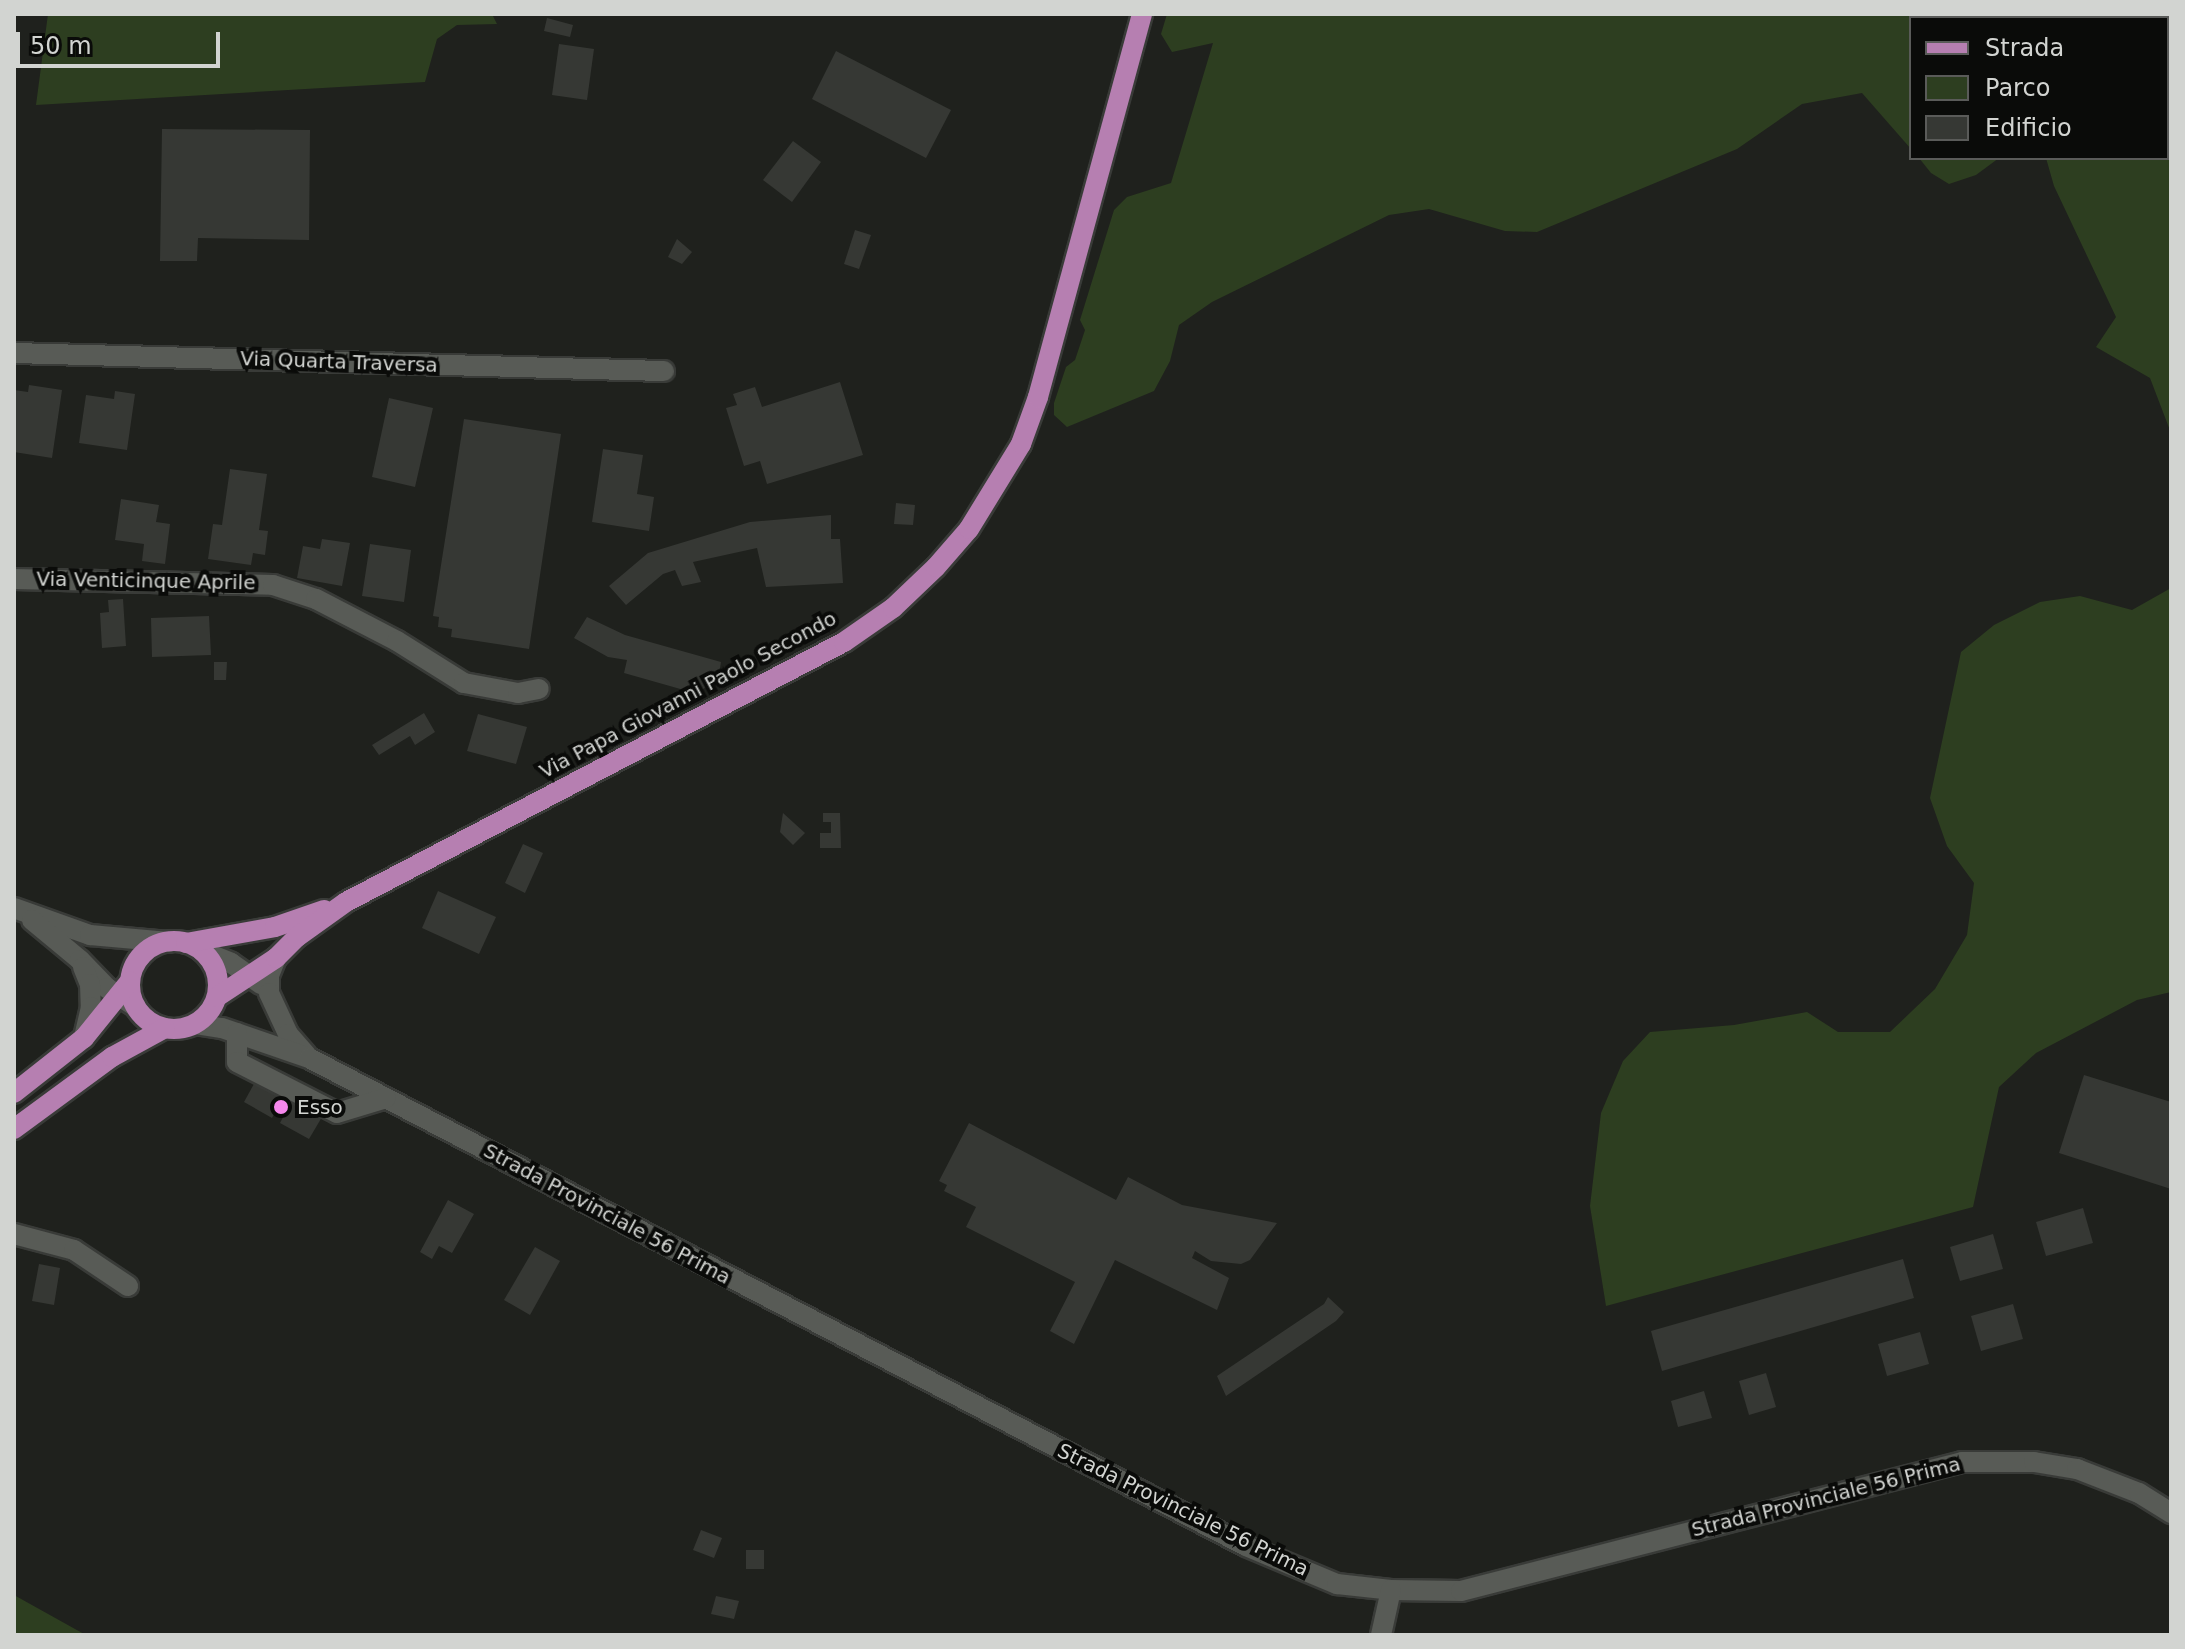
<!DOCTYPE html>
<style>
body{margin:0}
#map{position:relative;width:2185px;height:1649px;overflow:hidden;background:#1f211d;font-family:"DejaVu Sans",sans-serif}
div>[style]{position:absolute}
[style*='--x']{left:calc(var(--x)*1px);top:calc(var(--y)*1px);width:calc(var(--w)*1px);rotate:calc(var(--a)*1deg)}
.green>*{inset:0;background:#2d3e20}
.building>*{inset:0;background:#363834}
.roads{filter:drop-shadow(2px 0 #393b38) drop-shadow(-2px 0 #393b38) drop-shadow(0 2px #393b38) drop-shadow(0 -2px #393b38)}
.minor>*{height:20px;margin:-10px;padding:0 10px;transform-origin:10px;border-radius:10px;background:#585b56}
.major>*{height:20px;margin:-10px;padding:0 10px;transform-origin:10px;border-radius:10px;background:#b67fb1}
.major>.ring{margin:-10px;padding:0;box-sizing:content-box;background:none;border:20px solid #b67fb1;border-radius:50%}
.dots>*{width:22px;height:22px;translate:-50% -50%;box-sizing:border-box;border:4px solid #0a0b09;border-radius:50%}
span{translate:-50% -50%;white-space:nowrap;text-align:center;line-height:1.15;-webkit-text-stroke:8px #0a0b09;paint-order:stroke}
.street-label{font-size:20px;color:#d2d4d1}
.poi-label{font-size:20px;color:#d2d4d1}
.left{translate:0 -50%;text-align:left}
.frame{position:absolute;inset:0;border:16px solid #d2d4d1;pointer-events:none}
.legend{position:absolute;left:1909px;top:16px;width:260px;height:144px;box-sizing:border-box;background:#0a0b09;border:2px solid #5a5b59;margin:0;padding:10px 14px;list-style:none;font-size:24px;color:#d2d4d1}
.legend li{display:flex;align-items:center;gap:16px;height:40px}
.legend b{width:40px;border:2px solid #5a5b59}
.scale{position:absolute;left:16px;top:32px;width:204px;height:36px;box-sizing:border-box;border:4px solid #d2d4d1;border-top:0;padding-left:10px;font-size:24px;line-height:28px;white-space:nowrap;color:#d2d4d1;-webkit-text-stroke:6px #0a0b09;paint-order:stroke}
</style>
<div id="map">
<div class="green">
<i style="clip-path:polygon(48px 14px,492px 14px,497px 24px,457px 25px,437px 39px,425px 82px,36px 105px)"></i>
<i style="clip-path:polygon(1167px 14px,2171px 14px,2171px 433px,2150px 378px,2096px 347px,2116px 317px,2054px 186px,2046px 158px,2167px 158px,2167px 18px,1911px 18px,1911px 149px,1862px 93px,1802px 104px,1737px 149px,1537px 232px,1505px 231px,1429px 209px,1389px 215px,1212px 302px,1179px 325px,1170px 361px,1154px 391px,1067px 427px,1054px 415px,1054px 403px,1066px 367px,1075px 360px,1085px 330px,1080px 320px,1114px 210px,1127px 197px,1171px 183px,1213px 43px,1172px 52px,1161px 34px)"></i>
<i style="clip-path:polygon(1919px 158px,1999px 158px,1976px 175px,1949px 184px,1931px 173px)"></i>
<i style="clip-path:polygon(2171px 588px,2171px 992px,2137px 1000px,2036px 1053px,1999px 1087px,1973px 1207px,1606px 1306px,1590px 1206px,1601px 1113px,1623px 1061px,1650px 1032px,1734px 1025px,1807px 1012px,1838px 1032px,1890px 1032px,1935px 989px,1967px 935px,1974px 883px,1947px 846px,1930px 798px,1961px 652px,1994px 625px,2040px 602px,2080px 596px,2132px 610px)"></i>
<i style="clip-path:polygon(14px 1595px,75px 1629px,86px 1635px,14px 1635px)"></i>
</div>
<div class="building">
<i style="clip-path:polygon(547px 18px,573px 25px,570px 37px,544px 31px)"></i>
<i style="clip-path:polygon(559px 44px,594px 49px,587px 100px,552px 95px)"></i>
<i style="clip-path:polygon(836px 51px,951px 110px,926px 158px,812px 99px)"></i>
<i style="clip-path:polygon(162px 129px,310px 130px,309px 240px,198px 238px,197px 261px,160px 261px)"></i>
<i style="clip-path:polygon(793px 141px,821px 162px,792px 202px,763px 180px)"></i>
<i style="clip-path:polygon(855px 230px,871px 235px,859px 269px,844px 264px)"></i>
<i style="clip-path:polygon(677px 239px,692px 252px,682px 264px,668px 257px)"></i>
<i style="clip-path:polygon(840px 382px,863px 455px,767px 484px,760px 461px,744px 466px,726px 408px,737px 405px,733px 394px,755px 387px,762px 407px)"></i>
<i style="clip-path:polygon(29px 385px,62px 390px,52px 458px,14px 452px,14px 390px,28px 392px)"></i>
<i style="clip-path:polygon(115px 391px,135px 394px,127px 450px,79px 443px,86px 395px,114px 399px)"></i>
<i style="clip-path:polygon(389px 398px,433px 408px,415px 487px,372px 477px)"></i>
<i style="clip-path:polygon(464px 419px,561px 434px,529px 649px,451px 637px,452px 629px,438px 627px,439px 617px,433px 616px)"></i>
<i style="clip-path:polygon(603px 449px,643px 455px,637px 494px,654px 497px,649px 531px,592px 522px)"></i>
<i style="clip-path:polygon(230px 469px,267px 474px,259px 530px,268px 531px,265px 555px,253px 553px,251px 565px,208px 559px,213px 524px,222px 525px)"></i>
<i style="clip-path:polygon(121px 499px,159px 505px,156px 522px,170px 524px,165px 564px,142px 561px,144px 544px,115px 540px)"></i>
<i style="clip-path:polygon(896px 503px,915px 505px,913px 525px,894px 524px)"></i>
<i style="clip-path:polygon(831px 515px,831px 539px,840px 539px,843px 583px,766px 587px,757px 548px,693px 562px,701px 582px,682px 586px,675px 570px,663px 574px,626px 605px,609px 586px,648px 553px,750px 522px)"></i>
<i style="clip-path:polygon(322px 539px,350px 543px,342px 586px,297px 578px,303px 546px,320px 549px)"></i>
<i style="clip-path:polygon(370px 544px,411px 550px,404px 602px,362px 596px)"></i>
<i style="clip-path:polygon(123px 599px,126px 646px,102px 648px,100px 613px,109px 612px,108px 600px)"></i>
<i style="clip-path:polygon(209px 616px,211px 655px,152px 657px,151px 618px)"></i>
<i style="clip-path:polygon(587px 617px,625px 635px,721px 662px,719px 675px,698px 694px,624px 673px,627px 660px,608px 657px,574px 638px)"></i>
<i style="clip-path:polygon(214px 662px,227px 662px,226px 680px,214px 680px)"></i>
<i style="clip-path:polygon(424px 713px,435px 732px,415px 745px,410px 736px,379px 755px,372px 745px)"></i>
<i style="clip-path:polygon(478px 714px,527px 727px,516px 764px,467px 751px)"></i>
<i style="clip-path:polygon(783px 813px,805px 833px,793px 845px,780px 832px)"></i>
<i style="clip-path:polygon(823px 813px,840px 813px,841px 848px,820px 848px,820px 833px,831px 833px,831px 822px,823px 822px)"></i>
<i style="clip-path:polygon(523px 844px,543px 853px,525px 893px,505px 883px)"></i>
<i style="clip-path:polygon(438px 891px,496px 917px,479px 954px,422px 928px)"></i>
<i style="clip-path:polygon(2084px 1075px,2171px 1102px,2171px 1189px,2059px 1153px)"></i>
<i style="clip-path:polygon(255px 1082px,283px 1098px,272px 1118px,244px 1102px)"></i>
<i style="clip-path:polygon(292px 1100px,322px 1117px,309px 1139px,280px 1123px)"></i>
<i style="clip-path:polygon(969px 1123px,1116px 1200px,1128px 1177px,1182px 1205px,1277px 1223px,1250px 1260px,1241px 1264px,1211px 1261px,1195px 1251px,1192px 1258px,1229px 1278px,1217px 1310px,1115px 1260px,1074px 1344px,1050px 1331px,1075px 1282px,966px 1227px,976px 1207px,944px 1191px,947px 1185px,939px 1181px)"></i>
<i style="clip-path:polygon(448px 1200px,474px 1214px,452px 1253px,439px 1246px,432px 1259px,420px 1252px)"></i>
<i style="clip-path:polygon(2083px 1208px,2093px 1243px,2046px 1256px,2036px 1222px)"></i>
<i style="clip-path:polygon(1993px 1234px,2003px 1269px,1960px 1281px,1950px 1247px)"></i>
<i style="clip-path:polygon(535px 1247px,560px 1261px,530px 1315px,504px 1300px)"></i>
<i style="clip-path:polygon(1903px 1259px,1914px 1298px,1662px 1371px,1651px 1331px)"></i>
<i style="clip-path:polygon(39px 1264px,60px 1268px,54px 1305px,32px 1301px)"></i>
<i style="clip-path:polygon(1328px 1297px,1344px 1312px,1336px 1321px,1226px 1396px,1217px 1376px,1324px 1304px)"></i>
<i style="clip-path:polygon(2013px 1304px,2023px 1339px,1981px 1351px,1971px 1316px)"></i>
<i style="clip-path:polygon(1920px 1332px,1929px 1364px,1887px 1376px,1878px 1344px)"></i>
<i style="clip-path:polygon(1766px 1373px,1776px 1407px,1749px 1415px,1739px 1381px)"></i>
<i style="clip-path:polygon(1704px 1391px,1712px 1418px,1678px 1427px,1671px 1401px)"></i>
<i style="clip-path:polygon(701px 1530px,722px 1538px,714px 1558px,693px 1550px)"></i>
<i style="clip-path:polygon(746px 1550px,764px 1550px,764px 1569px,746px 1569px)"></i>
<i style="clip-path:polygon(716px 1596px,739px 1601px,734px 1619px,711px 1614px)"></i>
</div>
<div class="roads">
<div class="minor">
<i style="--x:14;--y:353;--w:650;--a:1.59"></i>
<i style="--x:14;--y:579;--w:259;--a:1.3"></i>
<i style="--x:273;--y:585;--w:45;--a:18"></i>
<i style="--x:316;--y:599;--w:91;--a:27.4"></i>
<i style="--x:397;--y:641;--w:79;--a:32.1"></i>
<i style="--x:464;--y:683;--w:55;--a:10.5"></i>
<i style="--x:518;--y:693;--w:21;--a:-11"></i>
<i style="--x:14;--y:908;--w:81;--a:19.6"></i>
<i style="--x:90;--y:935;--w:79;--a:5.1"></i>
<i style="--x:32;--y:920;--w:62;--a:39.8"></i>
<i style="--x:80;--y:960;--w:39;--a:46"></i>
<i style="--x:107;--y:988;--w:35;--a:33"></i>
<i style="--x:202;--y:951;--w:31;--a:22"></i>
<i style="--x:231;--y:963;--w:37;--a:35"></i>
<i style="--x:276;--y:958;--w:18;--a:112"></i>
<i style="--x:269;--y:975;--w:18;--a:90"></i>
<i style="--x:269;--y:993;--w:45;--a:65.1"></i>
<i style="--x:288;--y:1034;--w:28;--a:49"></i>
<i style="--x:83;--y:967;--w:18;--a:68"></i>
<i style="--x:90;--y:984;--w:23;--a:88"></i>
<i style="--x:91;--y:1007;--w:32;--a:103"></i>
<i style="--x:196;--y:1024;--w:26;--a:9"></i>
<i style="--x:222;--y:1028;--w:92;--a:19"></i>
<i style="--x:309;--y:1058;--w:1056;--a:27.51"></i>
<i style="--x:1246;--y:1546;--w:99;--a:22.7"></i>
<i style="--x:1337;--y:1584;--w:54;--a:6.3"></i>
<i style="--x:1391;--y:1590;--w:70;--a:0.8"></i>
<i style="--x:1461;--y:1591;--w:517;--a:-14.44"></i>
<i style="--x:1962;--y:1462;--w:72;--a:0"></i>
<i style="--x:2034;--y:1462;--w:44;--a:9.2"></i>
<i style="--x:2077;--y:1469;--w:66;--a:21.2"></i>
<i style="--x:2139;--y:1493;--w:38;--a:32"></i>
<i style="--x:237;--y:1033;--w:29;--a:90"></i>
<i style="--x:237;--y:1062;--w:112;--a:27"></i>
<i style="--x:337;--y:1113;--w:51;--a:-17"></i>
<i style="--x:14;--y:1234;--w:62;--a:14.9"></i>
<i style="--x:74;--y:1250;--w:65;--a:33.7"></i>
<i style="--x:1381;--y:1635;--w:46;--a:-77.5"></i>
</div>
<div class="major">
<i class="ring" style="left:130px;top:941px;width:68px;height:68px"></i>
<i style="--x:186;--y:943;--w:90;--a:-10.2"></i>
<i style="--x:275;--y:927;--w:52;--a:-19.1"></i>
<i style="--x:217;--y:997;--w:71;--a:-33.5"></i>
<i style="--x:276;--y:958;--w:30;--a:-45"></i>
<i style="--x:297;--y:937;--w:60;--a:-35.5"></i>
<i style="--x:346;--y:902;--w:562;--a:-27.57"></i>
<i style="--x:844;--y:642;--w:60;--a:-34.8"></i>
<i style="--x:893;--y:608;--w:59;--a:-43.6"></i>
<i style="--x:936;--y:567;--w:50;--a:-49"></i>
<i style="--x:969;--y:529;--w:100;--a:-58.5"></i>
<i style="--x:1021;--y:444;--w:50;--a:-70.1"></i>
<i style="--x:1038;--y:397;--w:397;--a:-74.8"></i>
<i style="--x:14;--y:1093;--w:89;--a:-38.2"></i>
<i style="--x:84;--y:1038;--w:73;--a:-51.1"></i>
<i style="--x:14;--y:1129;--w:122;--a:-36.3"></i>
<i style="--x:112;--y:1057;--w:60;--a:-28.7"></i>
</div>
</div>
<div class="dots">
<i style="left:281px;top:1107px;background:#f688ed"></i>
</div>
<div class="street-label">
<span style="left:339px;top:362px;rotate:2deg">Via Quarta Traversa</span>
<span style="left:146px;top:581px;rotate:1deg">Via Venticinque Aprile</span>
<span style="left:688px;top:695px;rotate:-28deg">Via Papa Giovanni Paolo Secondo</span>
<span style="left:607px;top:1214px;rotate:28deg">Strada Provinciale 56 Prima</span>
<span style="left:1826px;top:1497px;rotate:-14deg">Strada Provinciale 56 Prima</span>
<span style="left:1183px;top:1510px;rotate:26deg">Strada Provinciale 56 Prima</span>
</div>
<div class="poi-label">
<span class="left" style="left:297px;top:1107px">Esso</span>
</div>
<div class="frame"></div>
<ul class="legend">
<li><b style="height:10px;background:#b67fb1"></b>Strada</li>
<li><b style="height:22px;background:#2d3e20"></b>Parco</li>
<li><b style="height:22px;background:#363834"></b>Edificio</li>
</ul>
<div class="scale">50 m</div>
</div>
